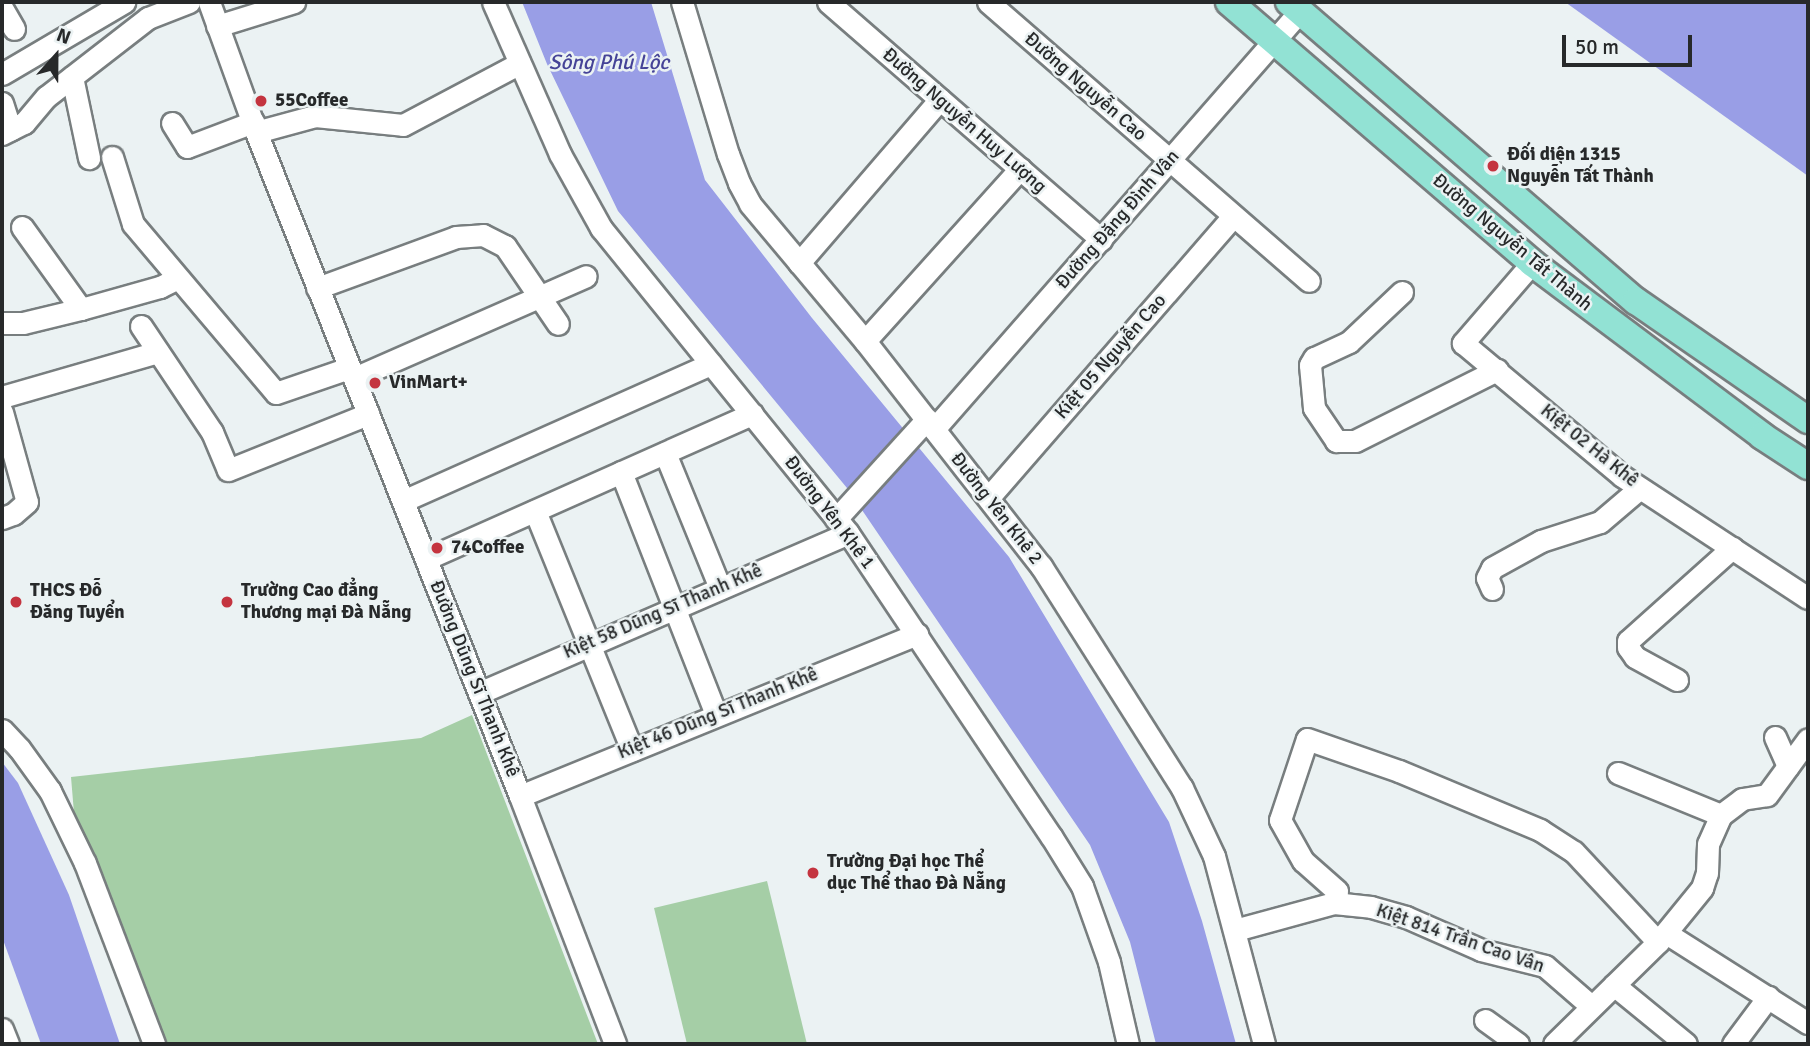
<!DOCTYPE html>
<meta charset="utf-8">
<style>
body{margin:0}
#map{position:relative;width:1810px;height:1046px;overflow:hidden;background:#ebf2f3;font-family:Signika,sans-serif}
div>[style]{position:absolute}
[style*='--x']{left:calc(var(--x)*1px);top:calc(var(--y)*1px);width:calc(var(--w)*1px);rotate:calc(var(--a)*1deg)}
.green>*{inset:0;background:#a5cea6}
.water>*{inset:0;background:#999ee6}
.roads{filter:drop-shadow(2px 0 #787e7f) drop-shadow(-2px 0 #787e7f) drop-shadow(0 2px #787e7f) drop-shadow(0 -2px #787e7f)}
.minor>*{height:21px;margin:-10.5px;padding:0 10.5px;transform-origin:10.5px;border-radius:10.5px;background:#fff}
.major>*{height:26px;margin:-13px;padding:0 13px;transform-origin:13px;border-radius:13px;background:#92e2d4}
.dots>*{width:19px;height:19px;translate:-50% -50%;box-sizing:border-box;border:4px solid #ebf2f3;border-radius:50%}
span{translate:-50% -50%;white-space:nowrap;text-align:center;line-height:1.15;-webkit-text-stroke:5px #ebf2f3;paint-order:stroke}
.street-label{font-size:19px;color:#27292a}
.poi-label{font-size:19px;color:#27292a;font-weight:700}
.left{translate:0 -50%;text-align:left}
.water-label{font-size:21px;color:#454397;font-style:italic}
.frame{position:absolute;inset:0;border:4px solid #27292a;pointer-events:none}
.north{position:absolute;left:21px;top:21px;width:70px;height:70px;-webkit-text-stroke:5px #ebf2f3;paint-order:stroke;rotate:21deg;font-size:19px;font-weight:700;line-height:28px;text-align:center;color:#27292a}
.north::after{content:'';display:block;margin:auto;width:24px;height:32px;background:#27292a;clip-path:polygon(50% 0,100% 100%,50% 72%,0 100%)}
.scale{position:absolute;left:1562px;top:35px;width:130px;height:32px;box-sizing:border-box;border:4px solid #27292a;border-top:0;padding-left:9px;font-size:21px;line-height:24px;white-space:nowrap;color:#27292a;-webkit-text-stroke:5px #ebf2f3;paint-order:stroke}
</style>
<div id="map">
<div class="green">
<i style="clip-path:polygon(472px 715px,598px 1044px,164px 1044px,75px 825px,71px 777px,421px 738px)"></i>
<i style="clip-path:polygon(767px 881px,807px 1044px,687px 1044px,654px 908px)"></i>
</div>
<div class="water">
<i style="clip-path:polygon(522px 2px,651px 2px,705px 180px,812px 318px,1009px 557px,1169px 822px,1202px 921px,1236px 1044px,1156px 1044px,1130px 942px,1090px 845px,847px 488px,618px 211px,547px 64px)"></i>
<i style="clip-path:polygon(1565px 2px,1808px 2px,1808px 176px)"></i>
<i style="clip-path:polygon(2px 762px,18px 783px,69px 895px,120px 1044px,41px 1044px,2px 937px)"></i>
</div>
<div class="roads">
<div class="minor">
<i style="--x:209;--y:2;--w:138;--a:70.1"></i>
<i style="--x:256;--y:132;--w:715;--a:68.32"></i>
<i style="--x:520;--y:796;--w:266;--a:69"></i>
<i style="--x:493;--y:2;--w:166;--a:66.2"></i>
<i style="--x:560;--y:154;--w:85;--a:61"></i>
<i style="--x:601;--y:228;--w:392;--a:51"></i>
<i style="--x:848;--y:533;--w:365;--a:56.2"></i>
<i style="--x:1051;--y:836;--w:59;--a:58.2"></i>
<i style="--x:1082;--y:886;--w:81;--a:70.4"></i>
<i style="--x:1109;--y:962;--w:84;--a:77"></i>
<i style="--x:682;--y:2;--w:159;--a:73.2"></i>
<i style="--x:728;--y:154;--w:31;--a:69"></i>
<i style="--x:739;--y:183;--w:24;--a:62"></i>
<i style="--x:750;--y:204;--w:179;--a:50"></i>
<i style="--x:865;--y:341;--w:286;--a:52"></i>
<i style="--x:1041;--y:566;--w:263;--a:57.6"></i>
<i style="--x:1182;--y:788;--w:75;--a:64.8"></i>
<i style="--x:1214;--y:856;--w:195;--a:75.1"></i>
<i style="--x:828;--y:2;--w:362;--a:41"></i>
<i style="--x:988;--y:2;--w:425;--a:41"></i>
<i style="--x:2;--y:8;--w:24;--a:60"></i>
<i style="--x:217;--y:26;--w:81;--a:-17.3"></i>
<i style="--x:2;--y:74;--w:142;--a:-30.5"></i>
<i style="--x:72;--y:77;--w:83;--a:78.1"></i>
<i style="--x:2;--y:103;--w:28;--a:72"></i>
<i style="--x:172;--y:123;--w:28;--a:58"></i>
<i style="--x:187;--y:147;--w:71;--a:-20.7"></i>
<i style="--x:256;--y:132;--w:61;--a:-15.2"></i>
<i style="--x:315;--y:116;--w:88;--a:5.8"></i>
<i style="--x:403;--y:125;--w:132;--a:-27.9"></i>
<i style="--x:2;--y:134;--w:25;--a:-27"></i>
<i style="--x:24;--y:123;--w:34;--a:-50"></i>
<i style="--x:46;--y:97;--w:129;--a:-37.8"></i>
<i style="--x:148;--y:18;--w:44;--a:-21.3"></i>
<i style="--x:112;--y:157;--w:70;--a:72.6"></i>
<i style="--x:133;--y:224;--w:221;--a:49.8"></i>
<i style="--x:276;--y:393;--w:77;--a:-18.9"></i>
<i style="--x:22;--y:227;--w:101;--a:54.3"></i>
<i style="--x:799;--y:263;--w:216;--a:-49.3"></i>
<i style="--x:1532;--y:263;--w:106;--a:130.8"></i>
<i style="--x:1463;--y:343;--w:207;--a:39.9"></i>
<i style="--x:1622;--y:476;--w:222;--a:33.3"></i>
<i style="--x:317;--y:288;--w:148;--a:-20.1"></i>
<i style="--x:456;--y:237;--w:27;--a:-4"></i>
<i style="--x:483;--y:235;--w:25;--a:27"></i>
<i style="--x:505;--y:246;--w:94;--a:55.8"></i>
<i style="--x:1402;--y:292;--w:73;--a:136.7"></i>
<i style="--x:1349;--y:342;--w:38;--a:155"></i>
<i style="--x:1314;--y:358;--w:8;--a:120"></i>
<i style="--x:1310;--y:365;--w:43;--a:84.7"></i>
<i style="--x:1314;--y:408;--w:40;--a:56"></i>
<i style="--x:1336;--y:441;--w:19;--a:0"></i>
<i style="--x:1355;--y:441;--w:159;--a:-26.6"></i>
<i style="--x:2;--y:323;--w:21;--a:0"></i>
<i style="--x:23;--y:323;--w:60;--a:-13.6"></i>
<i style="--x:81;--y:309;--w:82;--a:-15.6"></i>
<i style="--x:160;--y:287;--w:18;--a:-27"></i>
<i style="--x:141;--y:326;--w:128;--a:56.2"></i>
<i style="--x:212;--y:432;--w:41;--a:67.2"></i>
<i style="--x:228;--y:470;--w:151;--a:-21.8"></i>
<i style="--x:865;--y:341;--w:232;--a:-48"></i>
<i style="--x:354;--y:378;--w:253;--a:-23.7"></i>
<i style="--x:2;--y:397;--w:162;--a:-16.1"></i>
<i style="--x:2;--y:412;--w:93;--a:74.5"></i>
<i style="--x:27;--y:502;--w:18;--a:139"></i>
<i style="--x:13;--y:514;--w:12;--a:160"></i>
<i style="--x:934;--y:429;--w:556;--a:-48.79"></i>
<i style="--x:665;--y:453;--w:146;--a:67.8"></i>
<i style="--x:621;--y:472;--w:261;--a:68.6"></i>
<i style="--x:989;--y:497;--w:372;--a:-49"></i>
<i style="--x:403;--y:501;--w:337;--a:-24"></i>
<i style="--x:535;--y:511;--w:258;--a:67.9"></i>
<i style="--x:836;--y:519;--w:135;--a:-47.7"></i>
<i style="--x:426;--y:559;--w:357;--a:-24"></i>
<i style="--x:1492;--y:589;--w:12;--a:-114"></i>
<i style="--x:1487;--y:578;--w:11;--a:-63"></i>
<i style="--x:1492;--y:568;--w:56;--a:-28.9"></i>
<i style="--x:1541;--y:541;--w:62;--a:-17.9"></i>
<i style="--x:1600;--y:522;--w:52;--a:-40.4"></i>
<i style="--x:1677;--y:680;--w:48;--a:-151.3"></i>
<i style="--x:1635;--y:657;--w:12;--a:-125"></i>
<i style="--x:1628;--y:647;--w:6;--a:-90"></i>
<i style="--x:1628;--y:641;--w:140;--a:-41.8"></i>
<i style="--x:479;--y:693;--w:402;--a:-23.4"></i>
<i style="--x:2;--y:730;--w:25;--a:47"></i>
<i style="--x:19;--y:748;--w:53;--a:54.2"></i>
<i style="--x:50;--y:791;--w:80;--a:64.1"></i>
<i style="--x:85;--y:863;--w:194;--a:69.1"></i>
<i style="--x:1775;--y:737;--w:32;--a:66"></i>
<i style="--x:1618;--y:773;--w:111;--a:22.2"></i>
<i style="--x:520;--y:796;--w:429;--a:-22.2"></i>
<i style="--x:1334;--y:903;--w:12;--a:-76"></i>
<i style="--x:1337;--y:891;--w:45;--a:-138.6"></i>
<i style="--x:1303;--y:861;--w:47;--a:-119.3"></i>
<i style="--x:1280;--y:820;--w:85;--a:-71.6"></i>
<i style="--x:1307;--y:739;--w:97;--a:19.2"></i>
<i style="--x:1399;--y:771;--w:153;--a:22.7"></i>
<i style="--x:1540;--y:830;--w:40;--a:32.9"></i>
<i style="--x:1574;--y:852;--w:123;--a:47"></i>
<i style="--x:1235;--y:930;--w:103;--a:-15.3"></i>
<i style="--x:1334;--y:903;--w:37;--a:6"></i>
<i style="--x:1371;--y:907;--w:36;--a:16"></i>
<i style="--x:1406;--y:917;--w:82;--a:23.7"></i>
<i style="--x:1481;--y:950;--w:66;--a:14"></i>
<i style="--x:1545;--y:966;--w:61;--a:41"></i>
<i style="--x:1666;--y:933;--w:168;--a:32.4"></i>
<i style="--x:1614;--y:985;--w:93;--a:39.3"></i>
<i style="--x:1485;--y:1020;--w:41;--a:36"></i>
<i style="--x:2;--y:1029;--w:16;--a:68"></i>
<i style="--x:1554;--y:1044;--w:146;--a:-44.4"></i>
<i style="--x:1658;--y:942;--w:70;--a:-50.8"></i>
<i style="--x:1702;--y:888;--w:16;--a:-72"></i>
<i style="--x:1707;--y:873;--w:29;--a:-88"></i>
<i style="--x:1708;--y:844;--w:32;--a:-66"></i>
<i style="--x:1721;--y:815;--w:26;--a:-37"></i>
<i style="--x:1742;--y:799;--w:25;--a:-9"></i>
<i style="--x:1767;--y:795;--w:69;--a:-53.8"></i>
<i style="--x:1733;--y:1044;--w:59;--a:-53.3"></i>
</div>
<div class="major">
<i style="--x:1229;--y:2;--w:400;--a:40.7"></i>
<i style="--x:1532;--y:263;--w:288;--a:36.9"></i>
<i style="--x:1762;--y:436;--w:55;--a:33.1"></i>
<i style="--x:1289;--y:2;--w:458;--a:40.8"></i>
<i style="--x:1636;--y:301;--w:209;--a:34.7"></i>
</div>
</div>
<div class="dots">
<i style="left:261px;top:101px;background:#c4343f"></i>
<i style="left:1493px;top:166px;background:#c4343f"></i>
<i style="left:375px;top:383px;background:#c4343f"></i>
<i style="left:437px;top:548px;background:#c4343f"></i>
<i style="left:16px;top:602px;background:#c4343f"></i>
<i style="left:227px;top:602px;background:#c4343f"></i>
<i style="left:813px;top:873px;background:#c4343f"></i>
</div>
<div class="street-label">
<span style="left:1085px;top:87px;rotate:41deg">Đường Nguyễn Cao</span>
<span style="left:964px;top:121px;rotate:41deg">Đường Nguyễn Huy Lượng</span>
<span style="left:1118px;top:220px;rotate:-49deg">Đường Đặng Đình Vân</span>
<span style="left:1512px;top:243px;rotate:40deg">Đường Nguyễn Tất Thành</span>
<span style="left:1111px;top:357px;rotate:-49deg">Kiệt 05 Nguyễn Cao</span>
<span style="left:1589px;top:446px;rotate:39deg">Kiệt 02 Hà Khê</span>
<span style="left:996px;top:509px;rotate:52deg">Đường Yên Khê 2</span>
<span style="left:829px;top:513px;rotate:53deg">Đường Yên Khê 1</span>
<span style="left:663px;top:612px;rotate:-23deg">Kiệt 58 Dũng Sĩ Thanh Khê</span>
<span style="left:474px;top:679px;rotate:68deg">Đường Dũng Sĩ Thanh Khê</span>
<span style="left:718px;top:714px;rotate:-22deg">Kiệt 46 Dũng Sĩ Thanh Khê</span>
<span style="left:1460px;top:939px;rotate:19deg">Kiệt 814 Trần Cao Vân</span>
</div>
<div class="poi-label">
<span class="left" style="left:275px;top:101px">55Coffee</span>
<span class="left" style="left:1507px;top:166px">Đối diện 1315<br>Nguyễn Tất Thành</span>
<span class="left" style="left:389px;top:383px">VinMart+</span>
<span class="left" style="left:451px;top:548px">74Coffee</span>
<span class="left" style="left:30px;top:602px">THCS Đỗ<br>Đăng Tuyển</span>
<span class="left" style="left:241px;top:602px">Trường Cao đẳng<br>Thương mại Đà Nẵng</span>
<span class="left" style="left:827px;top:873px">Trường Đại học Thể<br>dục Thể thao Đà Nẵng</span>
</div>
<div class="water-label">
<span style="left:609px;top:62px">Sông Phú Lộc</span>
</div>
<div class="frame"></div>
<div class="north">N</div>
<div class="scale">50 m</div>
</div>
